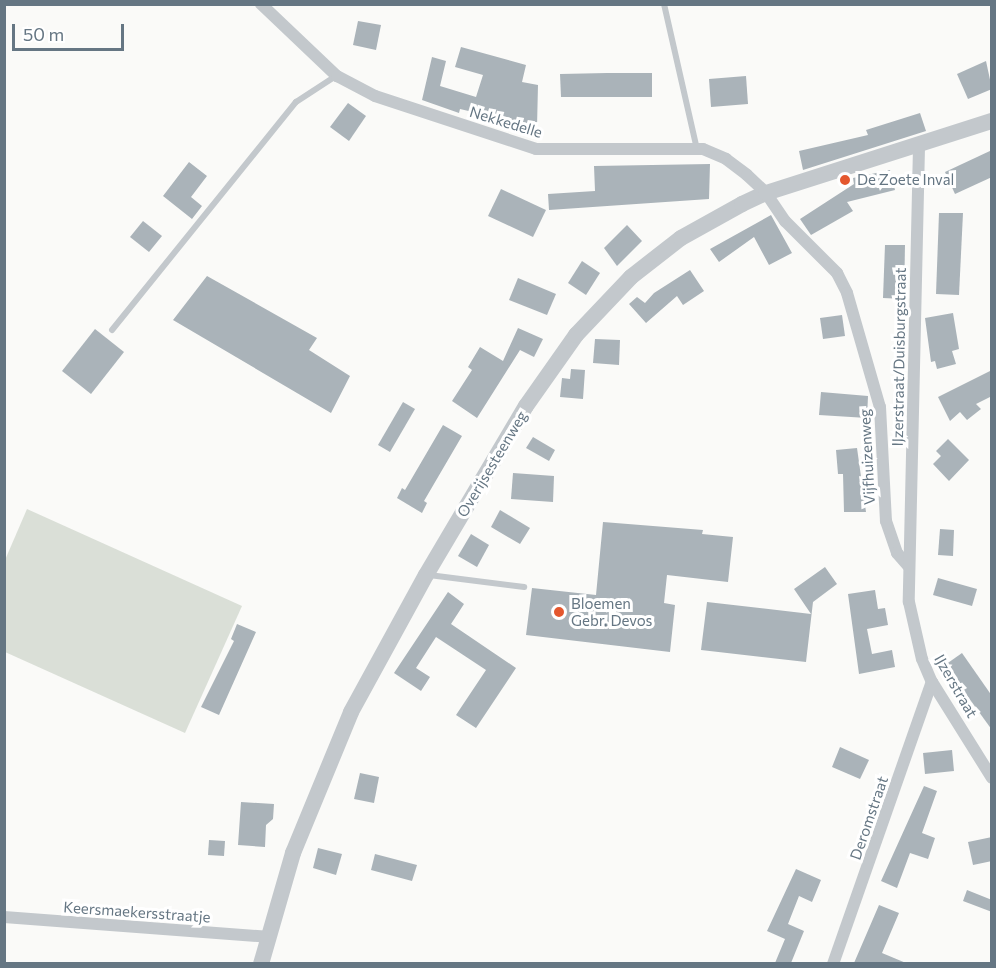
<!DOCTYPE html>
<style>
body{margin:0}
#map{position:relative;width:996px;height:968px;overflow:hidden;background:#fafaf8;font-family:Commissioner,sans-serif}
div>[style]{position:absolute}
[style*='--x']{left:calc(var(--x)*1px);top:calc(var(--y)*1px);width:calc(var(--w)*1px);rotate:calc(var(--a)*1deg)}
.green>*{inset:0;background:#dadfd7}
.building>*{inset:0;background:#aab3b9}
.service>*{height:6px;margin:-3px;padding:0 3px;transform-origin:3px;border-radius:3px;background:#c3c8cc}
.minor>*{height:12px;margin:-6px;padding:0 6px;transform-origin:6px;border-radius:6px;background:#c3c8cc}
.tertiary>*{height:16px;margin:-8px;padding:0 8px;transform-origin:8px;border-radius:8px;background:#c3c8cc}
.dots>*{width:16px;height:16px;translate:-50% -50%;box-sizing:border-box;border:3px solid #fff;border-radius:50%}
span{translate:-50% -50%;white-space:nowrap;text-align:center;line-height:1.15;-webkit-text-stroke:6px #fff;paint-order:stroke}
.street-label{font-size:15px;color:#657683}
.poi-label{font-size:15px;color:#657683}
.left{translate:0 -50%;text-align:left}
.frame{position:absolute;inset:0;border:6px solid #657683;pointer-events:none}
.scale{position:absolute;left:12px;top:24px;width:112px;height:27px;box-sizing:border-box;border:3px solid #657683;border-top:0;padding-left:8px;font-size:18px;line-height:21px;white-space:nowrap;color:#657683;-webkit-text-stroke:4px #fff;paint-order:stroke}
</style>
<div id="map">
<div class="green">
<i style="clip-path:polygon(27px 509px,242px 606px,185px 733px,5px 652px,5px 560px)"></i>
</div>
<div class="building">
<i style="clip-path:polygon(358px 21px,381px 25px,376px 50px,353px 45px)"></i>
<i style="clip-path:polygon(461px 47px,526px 65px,522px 82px,538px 85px,537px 127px,460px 109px,459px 113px,422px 100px,432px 57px,446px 61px,440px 86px,476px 97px,483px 75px,455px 67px)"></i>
<i style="clip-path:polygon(986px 61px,992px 89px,968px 99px,957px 74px)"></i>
<i style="clip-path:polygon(607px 73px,652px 73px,652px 97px,561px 97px,560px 74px)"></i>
<i style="clip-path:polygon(746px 76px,748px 104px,711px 107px,709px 79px)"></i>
<i style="clip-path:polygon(348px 103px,366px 116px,349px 141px,330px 127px)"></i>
<i style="clip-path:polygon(920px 113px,926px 131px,803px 170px,799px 151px,868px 135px,866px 130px)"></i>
<i style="clip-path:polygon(992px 150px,992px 177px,955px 194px,945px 172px)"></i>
<i style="clip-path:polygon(189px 162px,207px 176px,191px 197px,202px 206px,192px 219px,163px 196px)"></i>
<i style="clip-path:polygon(710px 164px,709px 199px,549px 210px,548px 194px,595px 191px,594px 166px)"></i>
<i style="clip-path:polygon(890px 170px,895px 190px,847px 202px,853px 211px,811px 235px,800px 219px,854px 184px,853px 178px)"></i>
<i style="clip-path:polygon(501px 189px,546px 210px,533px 237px,488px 216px)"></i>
<i style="clip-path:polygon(939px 213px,963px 213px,959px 295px,936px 294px)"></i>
<i style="clip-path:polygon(771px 215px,792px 253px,769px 265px,754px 237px,719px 262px,710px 249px)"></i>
<i style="clip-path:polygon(143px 221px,162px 236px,149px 252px,130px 237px)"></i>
<i style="clip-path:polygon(627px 225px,642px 241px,617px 266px,604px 248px)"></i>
<i style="clip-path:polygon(885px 245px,905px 245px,904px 299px,883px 298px)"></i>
<i style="clip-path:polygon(582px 261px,600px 273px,586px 295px,568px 283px)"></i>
<i style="clip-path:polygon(690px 270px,704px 291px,683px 305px,677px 296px,646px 323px,629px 304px,637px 297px,645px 303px,654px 293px)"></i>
<i style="clip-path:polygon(207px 276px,317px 338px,309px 350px,350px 376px,331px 413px,173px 320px)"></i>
<i style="clip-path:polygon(518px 278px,556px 294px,547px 315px,509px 300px)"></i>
<i style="clip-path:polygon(953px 313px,959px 349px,952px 351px,956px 364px,937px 369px,935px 361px,931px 362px,925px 318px)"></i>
<i style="clip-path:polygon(842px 315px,845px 336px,823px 339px,820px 318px)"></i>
<i style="clip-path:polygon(518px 328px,543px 339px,534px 357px,520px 350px,477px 418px,452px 401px,472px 370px,468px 367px,480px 347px,503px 361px)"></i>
<i style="clip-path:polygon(95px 329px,124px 352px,91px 394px,62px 371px)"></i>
<i style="clip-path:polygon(595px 339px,620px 340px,619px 365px,593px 363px)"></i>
<i style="clip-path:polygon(571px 369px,585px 370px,583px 399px,560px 397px,562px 378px,570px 379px)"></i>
<i style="clip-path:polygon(992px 370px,992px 396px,976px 404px,981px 409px,967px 420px,960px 412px,950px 421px,938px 397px)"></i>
<i style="clip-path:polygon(821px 392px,868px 396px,867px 418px,819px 415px)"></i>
<i style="clip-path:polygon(403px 402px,415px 409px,390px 452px,378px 445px)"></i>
<i style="clip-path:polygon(443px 425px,462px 436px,424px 501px,427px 503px,422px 513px,397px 498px,402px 488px,405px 490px)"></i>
<i style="clip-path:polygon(533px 437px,555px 450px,549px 461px,526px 448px)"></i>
<i style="clip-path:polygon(948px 439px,969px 460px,949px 481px,933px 464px,941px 456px,936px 451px)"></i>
<i style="clip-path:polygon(857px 448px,866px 512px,844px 512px,843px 474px,838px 474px,836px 450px)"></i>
<i style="clip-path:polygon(513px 473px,554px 476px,553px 502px,511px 499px)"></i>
<i style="clip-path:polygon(500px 510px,530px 528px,520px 544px,491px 527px)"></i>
<i style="clip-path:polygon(603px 522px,703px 530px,702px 534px,733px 537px,728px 582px,667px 575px,664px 603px,675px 605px,670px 652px,526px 635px,532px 588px,596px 595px)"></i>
<i style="clip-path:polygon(940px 529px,954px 530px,953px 556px,938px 555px)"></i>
<i style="clip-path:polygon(471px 534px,489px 545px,477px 567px,458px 556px)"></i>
<i style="clip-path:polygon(825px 567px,837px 584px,813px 602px,806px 662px,701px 650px,707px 602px,811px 614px,794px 589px)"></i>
<i style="clip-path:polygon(938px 578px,977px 589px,972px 606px,933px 595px)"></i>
<i style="clip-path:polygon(875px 590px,878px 609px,885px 608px,888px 625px,867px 629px,872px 654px,892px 650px,895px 667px,859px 674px,848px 594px)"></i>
<i style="clip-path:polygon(448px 592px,464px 604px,451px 624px,516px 668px,476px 728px,456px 715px,486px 670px,436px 637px,416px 668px,430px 677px,421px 691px,394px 673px)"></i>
<i style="clip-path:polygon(237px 624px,256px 632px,219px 715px,201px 707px,234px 641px,231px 639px)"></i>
<i style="clip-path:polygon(962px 653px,992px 696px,992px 730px,945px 665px)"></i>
<i style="clip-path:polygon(840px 747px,869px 760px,860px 779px,832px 767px)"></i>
<i style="clip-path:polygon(952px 750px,954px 771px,925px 774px,923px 753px)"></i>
<i style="clip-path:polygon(360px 773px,379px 777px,374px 803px,354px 799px)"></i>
<i style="clip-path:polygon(924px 786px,937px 791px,922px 833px,935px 838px,928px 859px,910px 853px,897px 888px,881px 881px)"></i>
<i style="clip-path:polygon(241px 802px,274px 804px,273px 819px,266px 825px,265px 847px,238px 845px)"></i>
<i style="clip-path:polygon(992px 837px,992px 861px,973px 865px,968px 842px)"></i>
<i style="clip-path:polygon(209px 840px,225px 841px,224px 856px,208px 855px)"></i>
<i style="clip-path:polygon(318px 848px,342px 854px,336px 875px,313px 868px)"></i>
<i style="clip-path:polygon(375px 854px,417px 865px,412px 881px,371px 870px)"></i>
<i style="clip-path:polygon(796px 869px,821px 880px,812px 902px,799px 896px,788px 924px,804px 931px,791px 963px,775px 963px,785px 939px,767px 931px)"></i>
<i style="clip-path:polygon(967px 890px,992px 900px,992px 912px,963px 901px)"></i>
<i style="clip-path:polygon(879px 905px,899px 913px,882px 953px,906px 963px,854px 963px)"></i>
</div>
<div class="service">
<i style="--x:664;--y:4;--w:149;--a:77.2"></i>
<i style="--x:112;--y:330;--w:293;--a:-51.1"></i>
<i style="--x:296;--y:102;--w:48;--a:-33"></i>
<i style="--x:429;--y:575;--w:96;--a:7.2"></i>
</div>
<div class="minor">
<i style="--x:261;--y:4;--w:105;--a:43.5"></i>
<i style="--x:337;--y:76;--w:43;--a:27.8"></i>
<i style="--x:375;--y:96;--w:169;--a:18.2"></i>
<i style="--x:536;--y:149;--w:167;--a:0"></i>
<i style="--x:703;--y:149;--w:25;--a:23"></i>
<i style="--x:726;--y:159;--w:26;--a:37"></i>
<i style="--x:747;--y:175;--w:26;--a:43"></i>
<i style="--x:766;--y:193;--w:34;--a:56"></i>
<i style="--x:785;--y:221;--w:74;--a:45"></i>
<i style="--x:837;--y:273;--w:22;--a:63"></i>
<i style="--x:847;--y:293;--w:119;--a:73.9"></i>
<i style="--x:880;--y:407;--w:114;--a:87"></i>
<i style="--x:886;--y:521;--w:34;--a:71"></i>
<i style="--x:897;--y:553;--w:18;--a:49"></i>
<i style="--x:919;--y:147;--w:455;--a:91.3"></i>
<i style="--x:909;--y:602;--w:58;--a:77.2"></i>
<i style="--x:922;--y:659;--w:25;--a:67"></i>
<i style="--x:932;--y:682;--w:113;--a:58"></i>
<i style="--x:4;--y:917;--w:264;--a:4.3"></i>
<i style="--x:833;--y:964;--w:299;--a:-70.7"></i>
</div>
<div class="tertiary">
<i style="--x:261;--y:964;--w:116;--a:-73.9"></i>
<i style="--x:293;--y:853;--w:152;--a:-67.6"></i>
<i style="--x:351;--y:712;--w:156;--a:-61.3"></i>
<i style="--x:426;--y:575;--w:196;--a:-59.4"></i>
<i style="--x:526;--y:406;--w:87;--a:-54.8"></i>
<i style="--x:576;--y:335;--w:80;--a:-46.5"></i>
<i style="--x:631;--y:277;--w:63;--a:-38"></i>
<i style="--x:681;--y:238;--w:70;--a:-29.1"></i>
<i style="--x:742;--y:204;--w:26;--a:-25"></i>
<i style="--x:766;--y:193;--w:237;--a:-17.7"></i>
</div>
<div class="dots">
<i style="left:845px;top:180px;background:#e4572e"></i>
<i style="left:559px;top:612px;background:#e4572e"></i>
</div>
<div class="street-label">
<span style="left:506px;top:122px;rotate:17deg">Nekkedelle</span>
<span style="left:899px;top:357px;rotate:-89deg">IJzerstraat/Duisburgstraat</span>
<span style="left:867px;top:457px;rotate:-93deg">Vijfhuizenweg</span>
<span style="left:492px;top:464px;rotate:-59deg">Overijsesteenweg</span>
<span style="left:956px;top:686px;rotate:60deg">IJzerstraat</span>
<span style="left:869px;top:818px;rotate:-71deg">Deromstraat</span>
<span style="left:137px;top:912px;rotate:4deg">Keersmaekersstraatje</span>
</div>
<div class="poi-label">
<span class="left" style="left:857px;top:180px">De Zoete Inval</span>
<span class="left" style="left:571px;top:612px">Bloemen<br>Gebr. Devos</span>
</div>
<div class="frame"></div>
<div class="scale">50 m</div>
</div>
